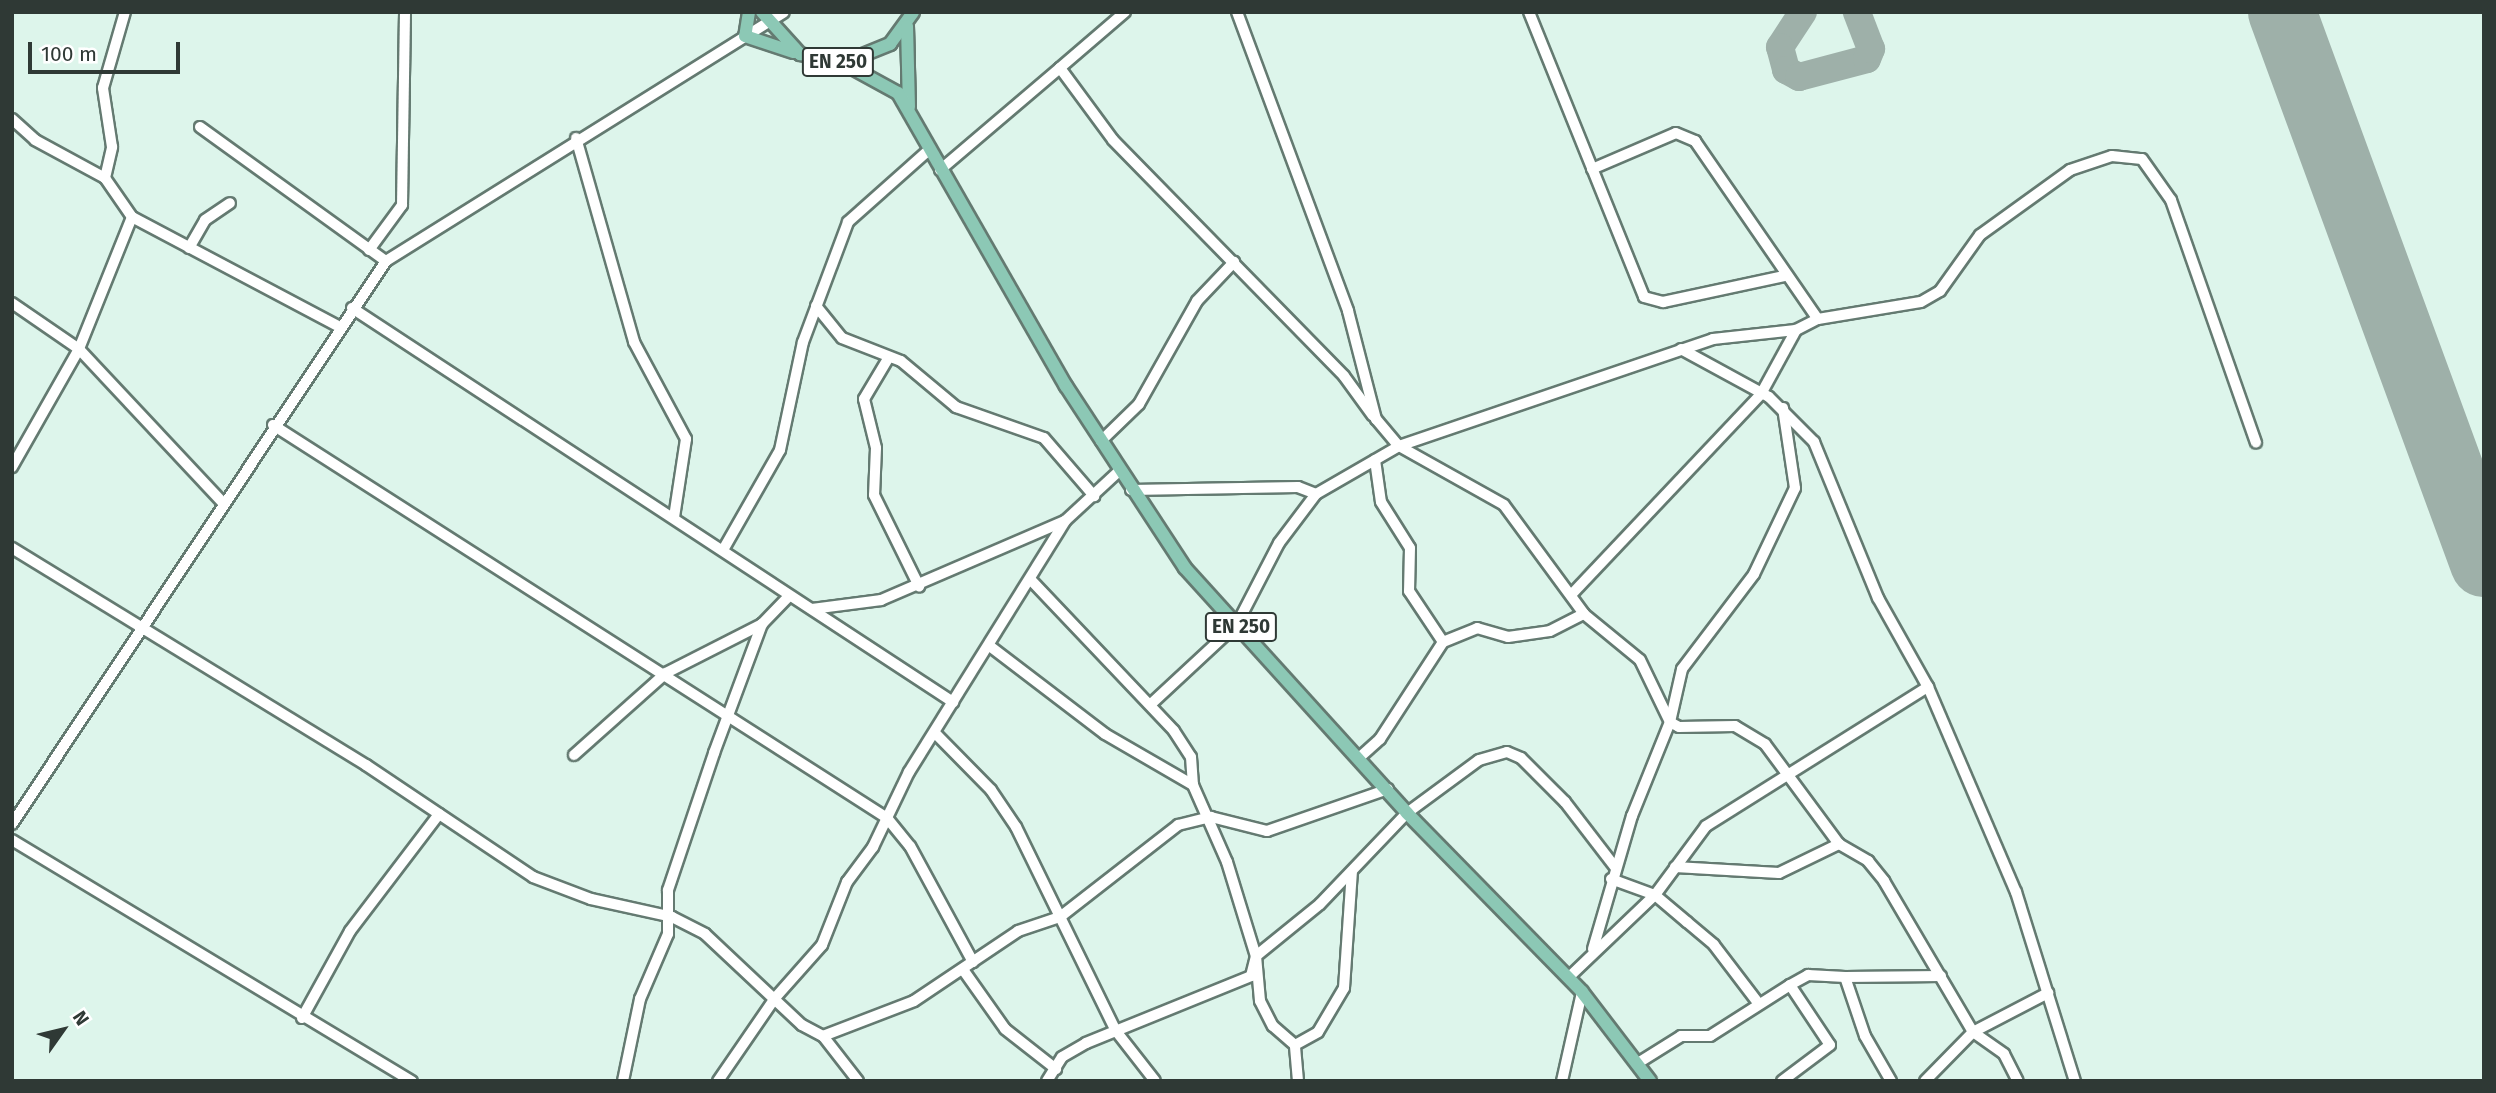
<!DOCTYPE html>
<style>
body{margin:0}
#map{position:relative;width:2496px;height:1093px;overflow:hidden;background:#ddf5eb;font-family:"Fira Sans",sans-serif}
div>[style]{position:absolute}
[style*='--x']{left:calc(var(--x)*1px);top:calc(var(--y)*1px);width:calc(var(--w)*1px);rotate:calc(var(--a)*1deg)}
.taxiway>*{height:28px;margin:-14px;padding:0 14px;transform-origin:14px;border-radius:14px;background:#9eb0a9}
.runway>*{height:68px;margin:-34px;padding:0 34px;transform-origin:34px;border-radius:34px;background:#9eb0a9}
.roads{filter:drop-shadow(2px 0 #647a71) drop-shadow(-2px 0 #647a71) drop-shadow(0 2px #647a71) drop-shadow(0 -2px #647a71)}
.minor>*{height:10px;margin:-5px;padding:0 5px;transform-origin:5px;border-radius:5px;background:#fff}
.major>*{height:12px;margin:-6px;padding:0 6px;transform-origin:6px;border-radius:6px;background:#8cc8b5}
span{translate:-50% -50%;white-space:nowrap;text-align:center;line-height:1.15;-webkit-text-stroke:6px #fff;paint-order:stroke}
.shield-label span{padding:2px 5px;background:#fff;border:2px solid;border-radius:5px;-webkit-text-stroke-width:0}
.shield-label{font-size:19px;color:#2f3935;font-weight:700}
.frame{position:absolute;inset:0;border:14px solid #2f3935;pointer-events:none}
.north{position:absolute;left:28px;top:995px;width:70px;height:70px;-webkit-text-stroke:5px #fff;paint-order:stroke;rotate:56deg;font-size:19px;font-weight:700;line-height:28px;text-align:center;color:#2f3935}
.north::after{content:'';display:block;margin:auto;width:24px;height:32px;background:#2f3935;clip-path:polygon(50% 0,100% 100%,50% 72%,0 100%)}
.scale{position:absolute;left:28px;top:42px;width:152px;height:32px;box-sizing:border-box;border:4px solid #2f3935;border-top:0;padding-left:9px;font-size:21px;line-height:24px;white-space:nowrap;color:#2f3935;-webkit-text-stroke:5px #fff;paint-order:stroke}
</style>
<div id="map">
<div class="taxiway">
<i style="--x:1803;--y:12;--w:42;--a:123.3"></i>
<i style="--x:1780;--y:47;--w:24;--a:75"></i>
<i style="--x:1786;--y:70;--w:15;--a:28"></i>
<i style="--x:1799;--y:77;--w:70;--a:-14.8"></i>
<i style="--x:1867;--y:59;--w:11;--a:-68"></i>
<i style="--x:1871;--y:49;--w:40;--a:-111"></i>
</div>
<div class="runway">
<i style="--x:2282;--y:12;--w:587;--a:69.87"></i>
</div>
<div class="roads">
<div class="minor">
<i style="--x:1125;--y:12;--w:86;--a:139.3"></i>
<i style="--x:1060;--y:68;--w:89;--a:53.6"></i>
<i style="--x:1113;--y:140;--w:330;--a:45.6"></i>
<i style="--x:1344;--y:376;--w:49;--a:54.1"></i>
<i style="--x:1237;--y:12;--w:319;--a:69.6"></i>
<i style="--x:1348;--y:311;--w:112;--a:75.5"></i>
<i style="--x:1376;--y:419;--w:35;--a:50"></i>
<i style="--x:1399;--y:446;--w:332;--a:-18.8"></i>
<i style="--x:1713;--y:339;--w:83;--a:-6.2"></i>
<i style="--x:1796;--y:330;--w:25;--a:-27"></i>
<i style="--x:1818;--y:319;--w:104;--a:-9.4"></i>
<i style="--x:1921;--y:302;--w:22;--a:-30"></i>
<i style="--x:1940;--y:291;--w:69;--a:-54.5"></i>
<i style="--x:1980;--y:235;--w:111;--a:-35.8"></i>
<i style="--x:2070;--y:170;--w:44;--a:-18.4"></i>
<i style="--x:2112;--y:156;--w:30;--a:6"></i>
<i style="--x:2142;--y:159;--w:50;--a:54.7"></i>
<i style="--x:2171;--y:200;--w:257;--a:70.7"></i>
<i style="--x:1529;--y:12;--w:307;--a:68"></i>
<i style="--x:1644;--y:297;--w:20;--a:15"></i>
<i style="--x:1663;--y:302;--w:124;--a:-12.1"></i>
<i style="--x:12;--y:119;--w:31;--a:42"></i>
<i style="--x:35;--y:140;--w:80;--a:28.5"></i>
<i style="--x:105;--y:178;--w:47;--a:55.3"></i>
<i style="--x:132;--y:217;--w:142;--a:111.9"></i>
<i style="--x:79;--y:349;--w:136;--a:119.6"></i>
<i style="--x:200;--y:127;--w:229;--a:35.8"></i>
<i style="--x:576;--y:138;--w:212;--a:74.1"></i>
<i style="--x:634;--y:342;--w:110;--a:61.8"></i>
<i style="--x:686;--y:439;--w:79;--a:98.7"></i>
<i style="--x:1592;--y:169;--w:91;--a:-23.2"></i>
<i style="--x:1676;--y:133;--w:21;--a:23"></i>
<i style="--x:1695;--y:141;--w:216;--a:55.4"></i>
<i style="--x:940;--y:170;--w:157;--a:-40.4"></i>
<i style="--x:105;--y:178;--w:32;--a:-77"></i>
<i style="--x:112;--y:147;--w:60;--a:-98.7"></i>
<i style="--x:103;--y:88;--w:79;--a:-73.9"></i>
<i style="--x:132;--y:217;--w:233;--a:27.9"></i>
<i style="--x:189;--y:248;--w:32;--a:-60"></i>
<i style="--x:205;--y:220;--w:30;--a:-34"></i>
<i style="--x:369;--y:250;--w:56;--a:-53.7"></i>
<i style="--x:402;--y:205;--w:193;--a:-89.1"></i>
<i style="--x:12;--y:303;--w:81;--a:34.5"></i>
<i style="--x:79;--y:349;--w:209;--a:46.9"></i>
<i style="--x:816;--y:306;--w:41;--a:50.9"></i>
<i style="--x:842;--y:338;--w:63;--a:21.3"></i>
<i style="--x:901;--y:361;--w:72;--a:39.9"></i>
<i style="--x:956;--y:407;--w:93;--a:19.4"></i>
<i style="--x:1044;--y:438;--w:77;--a:49.2"></i>
<i style="--x:352;--y:308;--w:719;--a:33.25"></i>
<i style="--x:1681;--y:349;--w:100;--a:28.6"></i>
<i style="--x:1769;--y:397;--w:64;--a:45"></i>
<i style="--x:1814;--y:442;--w:169;--a:67.7"></i>
<i style="--x:1878;--y:598;--w:102;--a:60.7"></i>
<i style="--x:1928;--y:687;--w:223;--a:66.8"></i>
<i style="--x:2016;--y:892;--w:198;--a:72.7"></i>
<i style="--x:889;--y:357;--w:49;--a:120.8"></i>
<i style="--x:864;--y:399;--w:50;--a:76.2"></i>
<i style="--x:876;--y:448;--w:47;--a:92.4"></i>
<i style="--x:874;--y:495;--w:102;--a:63.7"></i>
<i style="--x:273;--y:425;--w:729;--a:32.62"></i>
<i style="--x:887;--y:818;--w:36;--a:51"></i>
<i style="--x:910;--y:846;--w:132;--a:61.5"></i>
<i style="--x:1101;--y:441;--w:53;--a:-44.2"></i>
<i style="--x:1139;--y:404;--w:118;--a:-60.6"></i>
<i style="--x:1197;--y:301;--w:54;--a:-46.5"></i>
<i style="--x:1375;--y:460;--w:42;--a:81.9"></i>
<i style="--x:1381;--y:502;--w:54;--a:57.8"></i>
<i style="--x:1410;--y:548;--w:43;--a:91.3"></i>
<i style="--x:1409;--y:591;--w:61;--a:56.3"></i>
<i style="--x:1131;--y:490;--w:167;--a:-1"></i>
<i style="--x:1298;--y:487;--w:19;--a:21"></i>
<i style="--x:12;--y:548;--w:415;--a:31.5"></i>
<i style="--x:366;--y:765;--w:201;--a:33.8"></i>
<i style="--x:533;--y:877;--w:62;--a:20.8"></i>
<i style="--x:591;--y:899;--w:83;--a:12.5"></i>
<i style="--x:672;--y:917;--w:37;--a:27"></i>
<i style="--x:705;--y:934;--w:133;--a:43.2"></i>
<i style="--x:802;--y:1025;--w:24;--a:28"></i>
<i style="--x:823;--y:1036;--w:57;--a:52.1"></i>
<i style="--x:723;--y:550;--w:115;--a:-60.3"></i>
<i style="--x:780;--y:450;--w:110;--a:-78"></i>
<i style="--x:803;--y:342;--w:128;--a:-69.4"></i>
<i style="--x:848;--y:222;--w:110;--a:-41.7"></i>
<i style="--x:1030;--y:579;--w:209;--a:46.5"></i>
<i style="--x:1174;--y:731;--w:31;--a:57"></i>
<i style="--x:1191;--y:757;--w:28;--a:86"></i>
<i style="--x:1571;--y:595;--w:277;--a:-46.6"></i>
<i style="--x:1761;--y:394;--w:73;--a:-61.3"></i>
<i style="--x:812;--y:609;--w:70;--a:-7.4"></i>
<i style="--x:881;--y:600;--w:199;--a:-23.3"></i>
<i style="--x:991;--y:647;--w:143;--a:37.3"></i>
<i style="--x:1105;--y:734;--w:102;--a:30.1"></i>
<i style="--x:1193;--y:785;--w:84;--a:66.2"></i>
<i style="--x:1227;--y:862;--w:98;--a:72.9"></i>
<i style="--x:1256;--y:956;--w:45;--a:84.9"></i>
<i style="--x:1260;--y:1001;--w:28;--a:63"></i>
<i style="--x:1273;--y:1026;--w:29;--a:41"></i>
<i style="--x:1151;--y:704;--w:117;--a:-42.9"></i>
<i style="--x:1237;--y:624;--w:91;--a:-62.6"></i>
<i style="--x:1279;--y:543;--w:61;--a:-52.9"></i>
<i style="--x:1316;--y:494;--w:96;--a:-30"></i>
<i style="--x:1399;--y:446;--w:120;--a:29.3"></i>
<i style="--x:1504;--y:505;--w:135;--a:53.7"></i>
<i style="--x:1584;--y:614;--w:72;--a:39.4"></i>
<i style="--x:1640;--y:660;--w:69;--a:64.2"></i>
<i style="--x:1670;--y:722;--w:10;--a:29"></i>
<i style="--x:1679;--y:727;--w:56;--a:-1"></i>
<i style="--x:1735;--y:726;--w:35;--a:31"></i>
<i style="--x:1765;--y:744;--w:124;--a:53.5"></i>
<i style="--x:1839;--y:844;--w:34;--a:30"></i>
<i style="--x:1868;--y:861;--w:26;--a:51"></i>
<i style="--x:1884;--y:881;--w:175;--a:59.5"></i>
<i style="--x:1973;--y:1032;--w:38;--a:35"></i>
<i style="--x:2004;--y:1054;--w:30;--a:63"></i>
<i style="--x:935;--y:733;--w:80;--a:45.5"></i>
<i style="--x:991;--y:790;--w:45;--a:56"></i>
<i style="--x:1016;--y:827;--w:227;--a:63.9"></i>
<i style="--x:1116;--y:1031;--w:63;--a:52"></i>
<i style="--x:574;--y:755;--w:123;--a:-41.7"></i>
<i style="--x:666;--y:673;--w:108;--a:-27"></i>
<i style="--x:1360;--y:757;--w:27;--a:-42"></i>
<i style="--x:1380;--y:739;--w:116;--a:-57"></i>
<i style="--x:1443;--y:642;--w:37;--a:-22"></i>
<i style="--x:1477;--y:628;--w:32;--a:16"></i>
<i style="--x:1508;--y:637;--w:42;--a:-8.1"></i>
<i style="--x:1550;--y:631;--w:38;--a:-27"></i>
<i style="--x:12;--y:824;--w:676;--a:-56.4"></i>
<i style="--x:386;--y:261;--w:469;--a:-32"></i>
<i style="--x:12;--y:840;--w:467;--a:31.1"></i>
<i style="--x:1675;--y:867;--w:104;--a:3.3"></i>
<i style="--x:1779;--y:873;--w:67;--a:-25.8"></i>
<i style="--x:1611;--y:879;--w:47;--a:20"></i>
<i style="--x:1655;--y:895;--w:42;--a:40.2"></i>
<i style="--x:1687;--y:922;--w:35;--a:40"></i>
<i style="--x:1714;--y:945;--w:74;--a:52.7"></i>
<i style="--x:1593;--y:949;--w:139;--a:-73.7"></i>
<i style="--x:1632;--y:816;--w:101;--a:-68"></i>
<i style="--x:1670;--y:722;--w:54;--a:-77.2"></i>
<i style="--x:1682;--y:669;--w:119;--a:-52.8"></i>
<i style="--x:1754;--y:574;--w:95;--a:-64.5"></i>
<i style="--x:1795;--y:488;--w:81;--a:-98.5"></i>
<i style="--x:964;--y:971;--w:71;--a:54.7"></i>
<i style="--x:1005;--y:1029;--w:65;--a:38.1"></i>
<i style="--x:1845;--y:977;--w:96;--a:-0.6"></i>
<i style="--x:1568;--y:978;--w:120;--a:-43.7"></i>
<i style="--x:1655;--y:895;--w:86;--a:-53.5"></i>
<i style="--x:1706;--y:826;--w:262;--a:-32.1"></i>
<i style="--x:1790;--y:985;--w:21;--a:-29"></i>
<i style="--x:1808;--y:975;--w:37;--a:3"></i>
<i style="--x:1845;--y:977;--w:62;--a:71.3"></i>
<i style="--x:1865;--y:1036;--w:52;--a:60"></i>
<i style="--x:302;--y:1018;--w:99;--a:-61.1"></i>
<i style="--x:350;--y:931;--w:147;--a:-52.7"></i>
<i style="--x:823;--y:1036;--w:97;--a:-21"></i>
<i style="--x:914;--y:1001;--w:125;--a:-33.9"></i>
<i style="--x:1018;--y:931;--w:44;--a:-18.4"></i>
<i style="--x:1060;--y:917;--w:150;--a:-37.9"></i>
<i style="--x:1178;--y:825;--w:34;--a:-14"></i>
<i style="--x:1211;--y:817;--w:58;--a:14"></i>
<i style="--x:1267;--y:831;--w:128;--a:-19.1"></i>
<i style="--x:1638;--y:1063;--w:51;--a:-32.1"></i>
<i style="--x:1681;--y:1036;--w:29;--a:0"></i>
<i style="--x:1710;--y:1036;--w:95;--a:-32.5"></i>
<i style="--x:1790;--y:985;--w:72;--a:56.3"></i>
<i style="--x:1830;--y:1045;--w:60;--a:143.1"></i>
<i style="--x:623;--y:1081;--w:84;--a:-78.3"></i>
<i style="--x:640;--y:999;--w:71;--a:-66.7"></i>
<i style="--x:668;--y:934;--w:44;--a:-90"></i>
<i style="--x:668;--y:890;--w:145;--a:-71.4"></i>
<i style="--x:714;--y:753;--w:138;--a:-69.6"></i>
<i style="--x:762;--y:624;--w:39;--a:-46"></i>
<i style="--x:718;--y:1081;--w:101;--a:-55.5"></i>
<i style="--x:775;--y:998;--w:71;--a:-48.4"></i>
<i style="--x:822;--y:945;--w:68;--a:-68.4"></i>
<i style="--x:847;--y:882;--w:44;--a:-53.4"></i>
<i style="--x:873;--y:847;--w:83;--a:-64.4"></i>
<i style="--x:909;--y:772;--w:296;--a:-58.1"></i>
<i style="--x:1065;--y:521;--w:74;--a:-42.8"></i>
<i style="--x:1047;--y:1081;--w:28;--a:-58"></i>
<i style="--x:1062;--y:1057;--w:28;--a:-30"></i>
<i style="--x:1086;--y:1043;--w:178;--a:-22.1"></i>
<i style="--x:1251;--y:976;--w:21;--a:-76"></i>
<i style="--x:1256;--y:956;--w:82;--a:-39.1"></i>
<i style="--x:1320;--y:904;--w:126;--a:-46.3"></i>
<i style="--x:1407;--y:813;--w:89;--a:-36.4"></i>
<i style="--x:1479;--y:760;--w:29;--a:-16"></i>
<i style="--x:1507;--y:752;--w:15;--a:23"></i>
<i style="--x:1521;--y:758;--w:62;--a:45"></i>
<i style="--x:1565;--y:802;--w:82;--a:52.4"></i>
<i style="--x:1298;--y:1081;--w:36;--a:-95"></i>
<i style="--x:1295;--y:1045;--w:26;--a:-29"></i>
<i style="--x:1318;--y:1032;--w:51;--a:-59.4"></i>
<i style="--x:1344;--y:988;--w:116;--a:-86.1"></i>
<i style="--x:1562;--y:1081;--w:91;--a:-77.3"></i>
<i style="--x:1925;--y:1081;--w:69;--a:-45.6"></i>
<i style="--x:1973;--y:1032;--w:85;--a:-27.5"></i>
</div>
<div class="major">
<i style="--x:749;--y:12;--w:24;--a:99"></i>
<i style="--x:745;--y:36;--w:51;--a:18.4"></i>
<i style="--x:762;--y:12;--w:57;--a:47.9"></i>
<i style="--x:800;--y:54;--w:44;--a:11.8"></i>
<i style="--x:843;--y:63;--w:51;--a:-22"></i>
<i style="--x:890;--y:44;--w:39;--a:-54"></i>
<i style="--x:907;--y:26;--w:81;--a:88.6"></i>
<i style="--x:843;--y:63;--w:63;--a:28.6"></i>
<i style="--x:898;--y:93;--w:338;--a:60.2"></i>
<i style="--x:1066;--y:386;--w:217;--a:56.8"></i>
<i style="--x:1185;--y:568;--w:331;--a:47.8"></i>
<i style="--x:1407;--y:813;--w:250;--a:45.6"></i>
<i style="--x:1582;--y:992;--w:112;--a:52.6"></i>
</div>
</div>
<div class="shield-label">
<span style="left:838px;top:62px">EN 250</span>
<span style="left:1241px;top:627px">EN 250</span>
</div>
<div class="frame"></div>
<div class="north">N</div>
<div class="scale">100 m</div>
</div>
